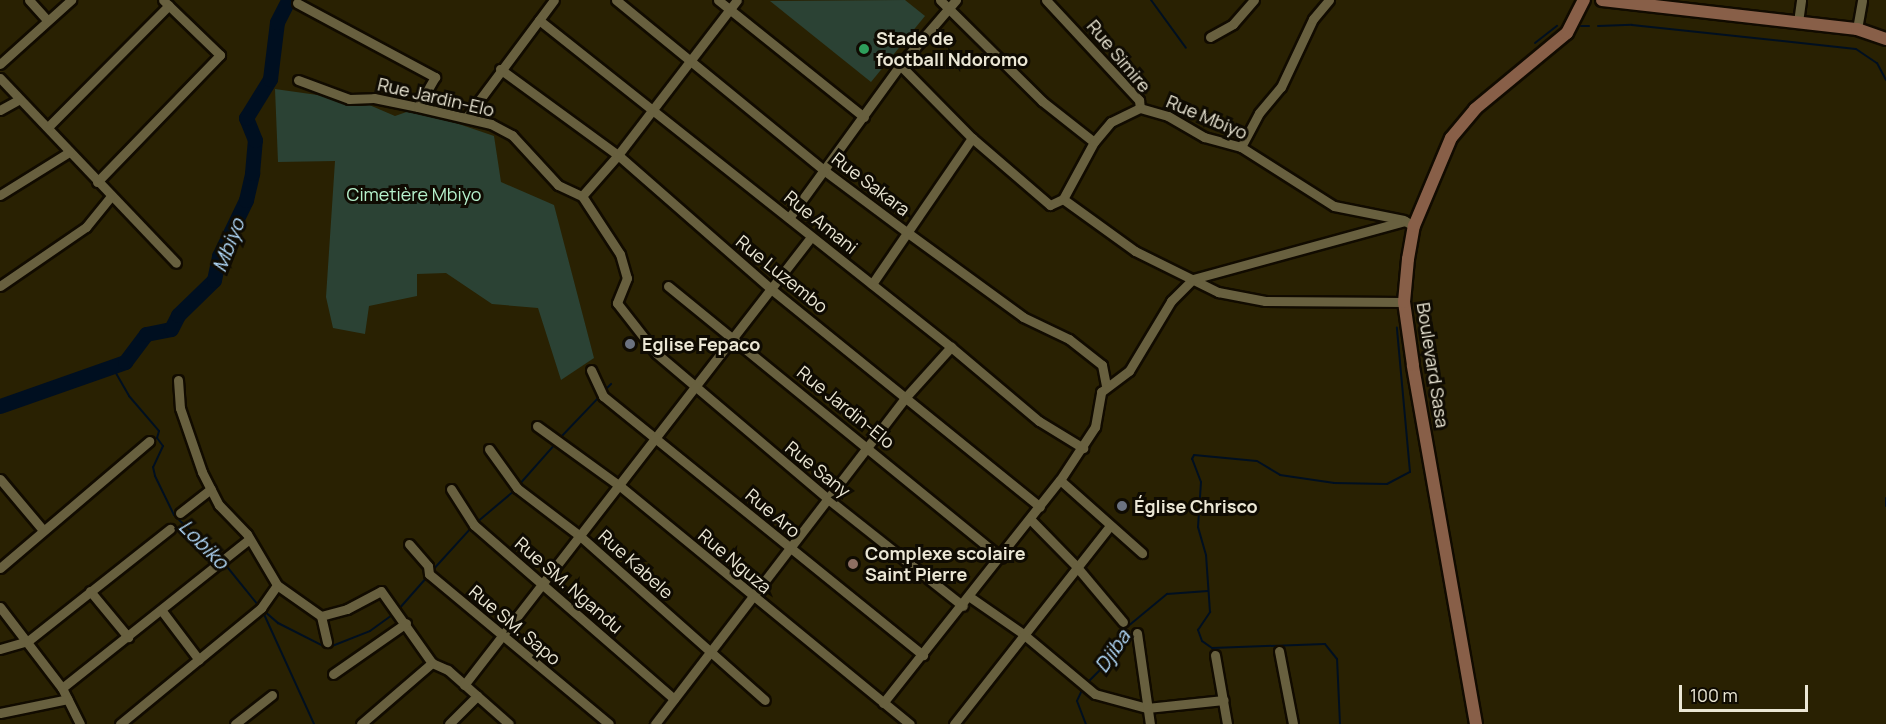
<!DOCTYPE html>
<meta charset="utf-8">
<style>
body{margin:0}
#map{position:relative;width:1886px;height:724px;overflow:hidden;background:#292102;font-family:Manrope,sans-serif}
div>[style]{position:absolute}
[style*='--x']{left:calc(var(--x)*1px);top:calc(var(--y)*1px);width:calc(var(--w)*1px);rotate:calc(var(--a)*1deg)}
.green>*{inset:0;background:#2b4234}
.stream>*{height:2px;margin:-1px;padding:0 1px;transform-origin:1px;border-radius:1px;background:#000f20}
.river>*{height:15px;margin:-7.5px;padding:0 7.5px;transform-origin:7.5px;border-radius:7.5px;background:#000f20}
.roads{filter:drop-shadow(2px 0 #110b00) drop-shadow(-2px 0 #110b00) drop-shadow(0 2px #110b00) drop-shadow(0 -2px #110b00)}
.street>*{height:9px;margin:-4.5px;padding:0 4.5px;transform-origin:4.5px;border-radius:4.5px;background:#68603f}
.secondary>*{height:12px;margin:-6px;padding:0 6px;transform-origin:6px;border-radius:6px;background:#885f48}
.dots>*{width:16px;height:16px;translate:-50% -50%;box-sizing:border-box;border:3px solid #0f0b02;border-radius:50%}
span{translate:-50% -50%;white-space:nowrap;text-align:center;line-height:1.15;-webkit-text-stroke:6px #0f0b02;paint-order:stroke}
.poi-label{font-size:18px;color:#ebe7d5;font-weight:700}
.left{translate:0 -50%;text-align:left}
.street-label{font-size:18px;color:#ebe7d5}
.park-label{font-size:18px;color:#b6f1cc}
.water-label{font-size:20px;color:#b3dbfc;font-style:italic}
.scale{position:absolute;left:1679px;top:685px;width:129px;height:27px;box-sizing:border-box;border:3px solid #ebe7d5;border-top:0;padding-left:8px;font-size:18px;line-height:21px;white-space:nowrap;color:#ebe7d5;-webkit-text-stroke:4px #0f0b02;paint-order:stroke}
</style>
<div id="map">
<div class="green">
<i style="clip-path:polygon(905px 0,925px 16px,871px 82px,770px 1px)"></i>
<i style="clip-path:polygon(275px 89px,360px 101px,395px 116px,415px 109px,494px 136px,501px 182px,554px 205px,594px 358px,561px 380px,538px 308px,492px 304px,446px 273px,417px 274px,417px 296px,369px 306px,365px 334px,333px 328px,326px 297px,335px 161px,278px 162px)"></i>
</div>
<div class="stream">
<i style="--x:1151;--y:0;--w:59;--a:53.9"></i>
<i style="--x:1581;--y:26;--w:8;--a:0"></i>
<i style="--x:1598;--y:26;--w:34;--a:-2"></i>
<i style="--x:1632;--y:25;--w:225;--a:6.1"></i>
<i style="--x:1856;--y:49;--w:25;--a:34"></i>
<i style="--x:1877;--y:63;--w:19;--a:62"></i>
<i style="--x:1535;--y:43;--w:28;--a:-38"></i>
<i style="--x:113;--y:368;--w:32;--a:60"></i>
<i style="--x:129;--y:396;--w:46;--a:49.4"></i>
<i style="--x:159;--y:431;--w:7;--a:106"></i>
<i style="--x:157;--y:438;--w:10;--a:53"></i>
<i style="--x:163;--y:446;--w:23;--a:115"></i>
<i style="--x:153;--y:467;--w:9;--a:77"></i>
<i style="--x:155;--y:476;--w:43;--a:64"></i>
<i style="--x:174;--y:515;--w:64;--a:43.7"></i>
<i style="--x:604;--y:391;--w:10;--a:-45"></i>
<i style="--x:559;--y:439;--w:61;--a:-46.3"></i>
<i style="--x:518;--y:486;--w:57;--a:-48.5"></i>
<i style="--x:1886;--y:498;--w:8;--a:90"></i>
<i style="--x:476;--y:523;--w:50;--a:-40.1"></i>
<i style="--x:224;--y:563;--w:54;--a:51"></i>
<i style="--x:431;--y:572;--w:61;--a:-47.7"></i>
<i style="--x:263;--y:610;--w:20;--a:41"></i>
<i style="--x:278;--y:623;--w:55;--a:27"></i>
<i style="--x:327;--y:648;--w:46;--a:-21.6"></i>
<i style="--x:370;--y:631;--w:29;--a:-36"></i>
<i style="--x:398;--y:610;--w:45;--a:-48.6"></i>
<i style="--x:263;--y:612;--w:123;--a:65.5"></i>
<i style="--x:1086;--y:684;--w:30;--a:-45"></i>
<i style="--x:1107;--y:663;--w:34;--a:-66"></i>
<i style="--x:1121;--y:632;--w:60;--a:-39.6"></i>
<i style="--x:1167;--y:594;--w:41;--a:-4.2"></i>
<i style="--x:1083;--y:688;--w:14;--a:115"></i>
<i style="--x:1077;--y:701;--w:25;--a:69"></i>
<i style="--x:1340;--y:724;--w:65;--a:-92.6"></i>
<i style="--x:1337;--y:659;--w:19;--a:-129"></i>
<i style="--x:1325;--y:644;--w:113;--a:178"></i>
<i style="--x:1212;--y:648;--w:12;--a:-145"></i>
<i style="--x:1202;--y:641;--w:12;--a:-110"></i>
<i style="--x:1198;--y:630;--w:22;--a:-56"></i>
<i style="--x:1210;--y:612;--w:57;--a:-94"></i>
<i style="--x:1206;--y:555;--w:29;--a:-106"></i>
<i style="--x:1198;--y:527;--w:45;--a:-86.2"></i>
<i style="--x:1201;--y:482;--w:25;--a:-111"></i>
<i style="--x:1192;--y:459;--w:4;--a:-63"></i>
<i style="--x:1194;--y:455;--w:63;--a:5.4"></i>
<i style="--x:1257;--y:461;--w:27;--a:31"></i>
<i style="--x:1280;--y:475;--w:55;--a:8.4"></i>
<i style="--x:1334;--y:483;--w:53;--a:1.1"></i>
<i style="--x:1387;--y:484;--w:26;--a:-28"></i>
<i style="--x:1410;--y:472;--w:145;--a:-95.2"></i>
</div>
<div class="river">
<i style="--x:0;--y:406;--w:133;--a:-19.4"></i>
<i style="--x:125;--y:362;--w:35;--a:-53"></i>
<i style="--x:146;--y:334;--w:25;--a:-11"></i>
<i style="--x:171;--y:329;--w:16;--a:-63"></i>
<i style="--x:178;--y:315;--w:50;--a:-44.2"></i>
<i style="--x:214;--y:280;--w:25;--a:-78"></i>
<i style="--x:219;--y:256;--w:62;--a:-64.3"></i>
<i style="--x:246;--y:200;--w:28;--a:-77"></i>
<i style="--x:252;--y:173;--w:33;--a:-85"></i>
<i style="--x:255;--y:140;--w:24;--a:-112"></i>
<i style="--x:246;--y:118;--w:46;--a:-58.4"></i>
<i style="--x:270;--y:79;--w:57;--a:-83"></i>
<i style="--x:277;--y:22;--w:25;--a:-63"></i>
</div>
<div class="roads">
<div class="street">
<i style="--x:29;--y:0;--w:27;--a:48"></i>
<i style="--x:616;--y:0;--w:270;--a:39.3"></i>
<i style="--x:825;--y:171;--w:104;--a:36.8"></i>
<i style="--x:908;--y:233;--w:142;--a:36.1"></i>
<i style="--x:1023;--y:317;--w:51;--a:25.6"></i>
<i style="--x:1069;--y:339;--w:42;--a:38.2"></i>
<i style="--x:1102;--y:365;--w:20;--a:79"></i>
<i style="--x:718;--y:0;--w:187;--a:38.7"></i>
<i style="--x:940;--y:0;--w:144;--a:44.7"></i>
<i style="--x:1042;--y:101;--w:66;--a:38.3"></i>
<i style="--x:1046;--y:0;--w:137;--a:47.1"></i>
<i style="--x:1139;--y:100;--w:8;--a:83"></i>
<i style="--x:297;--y:3;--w:157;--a:28.2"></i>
<i style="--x:435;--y:77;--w:34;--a:120"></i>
<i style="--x:539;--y:20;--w:526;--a:38.44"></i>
<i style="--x:951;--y:347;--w:115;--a:40.1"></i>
<i style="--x:1039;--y:421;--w:52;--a:31.5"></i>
<i style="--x:1798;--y:22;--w:22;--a:-82"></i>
<i style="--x:1857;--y:29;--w:29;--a:-80"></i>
<i style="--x:1210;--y:37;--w:26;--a:-29"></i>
<i style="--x:1233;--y:24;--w:32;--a:-49"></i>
<i style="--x:0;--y:64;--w:96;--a:-42"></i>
<i style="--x:900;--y:65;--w:103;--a:45.4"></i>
<i style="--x:972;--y:138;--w:103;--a:40.7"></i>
<i style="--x:1050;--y:205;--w:14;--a:-25"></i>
<i style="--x:1063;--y:199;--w:89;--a:35.8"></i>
<i style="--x:1135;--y:251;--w:93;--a:26.3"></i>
<i style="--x:1218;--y:292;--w:48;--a:10.8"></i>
<i style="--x:1265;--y:301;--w:139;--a:0.4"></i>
<i style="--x:500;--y:69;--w:146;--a:36.1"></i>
<i style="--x:618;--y:155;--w:203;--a:41.2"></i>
<i style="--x:771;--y:289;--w:346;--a:39"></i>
<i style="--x:0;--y:78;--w:255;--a:46.4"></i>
<i style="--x:298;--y:80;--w:54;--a:20.4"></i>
<i style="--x:349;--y:99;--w:25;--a:-2"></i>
<i style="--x:374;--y:98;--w:45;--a:11.6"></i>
<i style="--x:418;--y:107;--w:75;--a:13.1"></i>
<i style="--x:491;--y:124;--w:24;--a:28"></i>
<i style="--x:512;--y:135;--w:68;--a:47.4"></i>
<i style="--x:558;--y:185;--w:26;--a:25"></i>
<i style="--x:582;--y:196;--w:69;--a:56.8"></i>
<i style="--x:620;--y:254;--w:25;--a:74"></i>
<i style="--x:627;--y:278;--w:27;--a:112"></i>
<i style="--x:617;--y:303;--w:63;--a:52"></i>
<i style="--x:656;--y:353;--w:226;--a:40.3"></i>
<i style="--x:828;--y:499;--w:172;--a:38.4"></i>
<i style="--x:0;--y:110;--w:21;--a:-29"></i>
<i style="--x:466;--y:118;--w:147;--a:-53.3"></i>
<i style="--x:49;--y:126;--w:170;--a:-45.2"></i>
<i style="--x:1241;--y:147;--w:38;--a:-62"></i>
<i style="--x:1259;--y:113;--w:34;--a:-50"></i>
<i style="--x:1281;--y:87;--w:75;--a:-64.8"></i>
<i style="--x:1313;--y:19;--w:25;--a:-50"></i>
<i style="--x:97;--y:182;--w:177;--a:-45.9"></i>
<i style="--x:220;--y:55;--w:79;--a:-136"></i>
<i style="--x:0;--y:195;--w:81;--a:-31.9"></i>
<i style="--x:582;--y:196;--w:55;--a:-48.7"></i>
<i style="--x:618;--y:155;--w:195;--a:-52.5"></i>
<i style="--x:1063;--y:199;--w:65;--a:-61.5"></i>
<i style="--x:1094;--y:142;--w:26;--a:-50"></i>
<i style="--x:1111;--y:122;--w:32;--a:-26"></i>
<i style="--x:1140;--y:108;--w:29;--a:16"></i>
<i style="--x:1168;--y:116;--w:42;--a:30.3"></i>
<i style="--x:1204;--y:137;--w:38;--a:15"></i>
<i style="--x:1241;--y:147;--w:110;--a:32.4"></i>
<i style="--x:1334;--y:206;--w:71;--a:11.3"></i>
<i style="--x:789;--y:218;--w:189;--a:-54"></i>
<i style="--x:900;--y:65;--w:86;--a:-49.3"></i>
<i style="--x:872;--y:284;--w:177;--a:-55.6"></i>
<i style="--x:0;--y:286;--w:104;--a:-34.5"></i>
<i style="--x:86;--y:227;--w:38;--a:-51"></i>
<i style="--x:668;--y:286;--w:430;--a:39.2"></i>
<i style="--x:591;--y:370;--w:29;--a:65"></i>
<i style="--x:603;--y:396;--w:412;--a:39"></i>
<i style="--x:178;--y:380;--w:28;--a:86"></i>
<i style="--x:180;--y:408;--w:68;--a:71"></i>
<i style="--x:202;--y:472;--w:37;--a:63"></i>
<i style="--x:219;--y:505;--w:40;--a:46"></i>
<i style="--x:247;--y:534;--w:59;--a:59.5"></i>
<i style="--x:277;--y:585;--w:54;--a:35.2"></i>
<i style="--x:321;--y:616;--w:27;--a:-15"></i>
<i style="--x:347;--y:609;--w:38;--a:-28"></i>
<i style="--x:381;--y:591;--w:88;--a:54.7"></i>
<i style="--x:432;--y:663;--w:17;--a:24"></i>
<i style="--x:448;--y:670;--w:81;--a:41.5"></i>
<i style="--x:537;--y:426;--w:102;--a:35.9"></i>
<i style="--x:620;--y:486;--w:375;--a:39.4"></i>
<i style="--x:489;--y:449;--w:48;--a:54.3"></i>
<i style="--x:517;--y:488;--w:79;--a:37.3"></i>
<i style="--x:580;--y:536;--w:247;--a:41.6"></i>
<i style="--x:0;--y:479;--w:67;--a:49.9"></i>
<i style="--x:1060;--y:480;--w:110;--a:41.7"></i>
<i style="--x:451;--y:489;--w:43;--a:57.4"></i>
<i style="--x:474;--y:525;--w:265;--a:41"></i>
<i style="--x:180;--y:513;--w:39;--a:-38"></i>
<i style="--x:1031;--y:520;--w:64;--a:45.6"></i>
<i style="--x:1076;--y:566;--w:73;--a:50"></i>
<i style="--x:409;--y:544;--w:29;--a:49"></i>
<i style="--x:428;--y:566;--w:8;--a:83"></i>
<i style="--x:429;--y:574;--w:234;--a:39.8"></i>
<i style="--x:0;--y:568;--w:196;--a:-40.4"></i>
<i style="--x:90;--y:591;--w:60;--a:50.4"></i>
<i style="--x:970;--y:597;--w:63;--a:34.7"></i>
<i style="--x:1022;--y:633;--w:95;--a:39.9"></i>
<i style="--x:1095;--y:694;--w:54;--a:15.1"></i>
<i style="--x:1147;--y:708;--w:77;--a:-5.9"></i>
<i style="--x:0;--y:607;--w:102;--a:52.6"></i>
<i style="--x:62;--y:688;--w:40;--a:63.4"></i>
<i style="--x:162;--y:611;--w:61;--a:52.9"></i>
<i style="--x:321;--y:616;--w:27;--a:77"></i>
<i style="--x:1137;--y:633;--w:92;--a:81.9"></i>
<i style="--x:0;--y:649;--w:29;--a:-16"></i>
<i style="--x:28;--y:641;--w:181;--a:-38.3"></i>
<i style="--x:1279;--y:651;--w:74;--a:79.1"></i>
<i style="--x:1215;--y:655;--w:70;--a:80.1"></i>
<i style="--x:333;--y:674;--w:89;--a:-34.9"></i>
<i style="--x:464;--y:685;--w:567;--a:-52.24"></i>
<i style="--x:62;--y:688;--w:239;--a:-38.5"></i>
<i style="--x:883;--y:703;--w:285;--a:-51.6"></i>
<i style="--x:1060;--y:480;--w:64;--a:-56.6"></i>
<i style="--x:1095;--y:427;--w:36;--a:-80"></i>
<i style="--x:1101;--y:392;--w:35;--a:-37"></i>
<i style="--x:1129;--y:371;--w:82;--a:-59"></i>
<i style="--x:1171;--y:301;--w:31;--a:-45"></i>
<i style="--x:1193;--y:279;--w:220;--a:-15.3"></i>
<i style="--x:1405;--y:221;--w:10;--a:29"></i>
<i style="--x:0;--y:713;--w:69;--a:-11.6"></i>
<i style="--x:120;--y:724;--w:183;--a:-39.4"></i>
<i style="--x:261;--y:608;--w:28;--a:-55"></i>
<i style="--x:235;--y:724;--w:47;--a:-38.1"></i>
<i style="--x:361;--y:724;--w:94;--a:-40.7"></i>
<i style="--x:449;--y:724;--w:40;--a:-45"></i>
<i style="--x:655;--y:724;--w:411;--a:-52.5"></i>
<i style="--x:905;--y:398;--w:69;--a:-48"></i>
<i style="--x:954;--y:724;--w:251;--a:-51.8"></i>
</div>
<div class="secondary">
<i style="--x:1602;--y:0;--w:257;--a:6.5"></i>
<i style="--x:1857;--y:29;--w:31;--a:19"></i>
<i style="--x:1476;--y:724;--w:364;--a:-100"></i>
<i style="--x:1413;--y:365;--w:64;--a:-98.1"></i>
<i style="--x:1404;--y:302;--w:43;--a:-84.7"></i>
<i style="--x:1408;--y:259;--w:34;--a:-80"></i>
<i style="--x:1414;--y:226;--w:95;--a:-67.2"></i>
<i style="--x:1451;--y:138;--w:38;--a:-50"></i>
<i style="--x:1475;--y:109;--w:119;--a:-39.6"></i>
<i style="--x:1567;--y:33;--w:37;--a:-63"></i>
</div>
</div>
<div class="dots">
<i style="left:864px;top:49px;background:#2e9e5b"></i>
<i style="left:630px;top:344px;background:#6b7280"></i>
<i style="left:1122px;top:506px;background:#6b7280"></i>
<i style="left:853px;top:564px;background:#8d6e63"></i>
</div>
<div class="poi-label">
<span class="left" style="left:876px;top:49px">Stade de<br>football Ndoromo</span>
<span class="left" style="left:642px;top:344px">Eglise Fepaco</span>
<span class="left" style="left:1134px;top:506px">Église Chrisco</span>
<span class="left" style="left:865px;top:564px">Complexe scolaire<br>Saint Pierre</span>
</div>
<div class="street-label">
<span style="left:1119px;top:56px;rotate:50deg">Rue Simire</span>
<span style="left:436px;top:97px;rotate:13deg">Rue Jardin-Elo</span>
<span style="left:1207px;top:117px;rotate:23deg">Rue Mbiyo</span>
<span style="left:871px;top:184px;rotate:37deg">Rue Sakara</span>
<span style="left:821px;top:222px;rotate:39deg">Rue Amani</span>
<span style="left:782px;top:274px;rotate:39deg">Rue Luzembo</span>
<span style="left:1433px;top:365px;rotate:81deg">Boulevard Sasa</span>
<span style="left:846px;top:407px;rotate:39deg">Rue Jardin-Elo</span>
<span style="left:818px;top:469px;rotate:39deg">Rue Sany</span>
<span style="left:773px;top:513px;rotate:40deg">Rue Aro</span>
<span style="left:735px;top:561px;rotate:40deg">Rue Nguza</span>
<span style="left:636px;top:564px;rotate:42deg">Rue Kabele</span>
<span style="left:569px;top:585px;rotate:41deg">Rue SM. Ngandu</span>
<span style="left:515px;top:625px;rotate:40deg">Rue SM. Sapo</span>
</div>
<div class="park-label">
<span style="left:414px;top:194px">Cimetière Mbiyo</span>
</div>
<div class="water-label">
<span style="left:228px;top:245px;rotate:-69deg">Mbiyo</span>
<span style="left:204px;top:544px;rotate:45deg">Lobiko</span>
<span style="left:1112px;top:651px;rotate:-56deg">Djiba</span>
</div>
<div class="scale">100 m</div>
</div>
